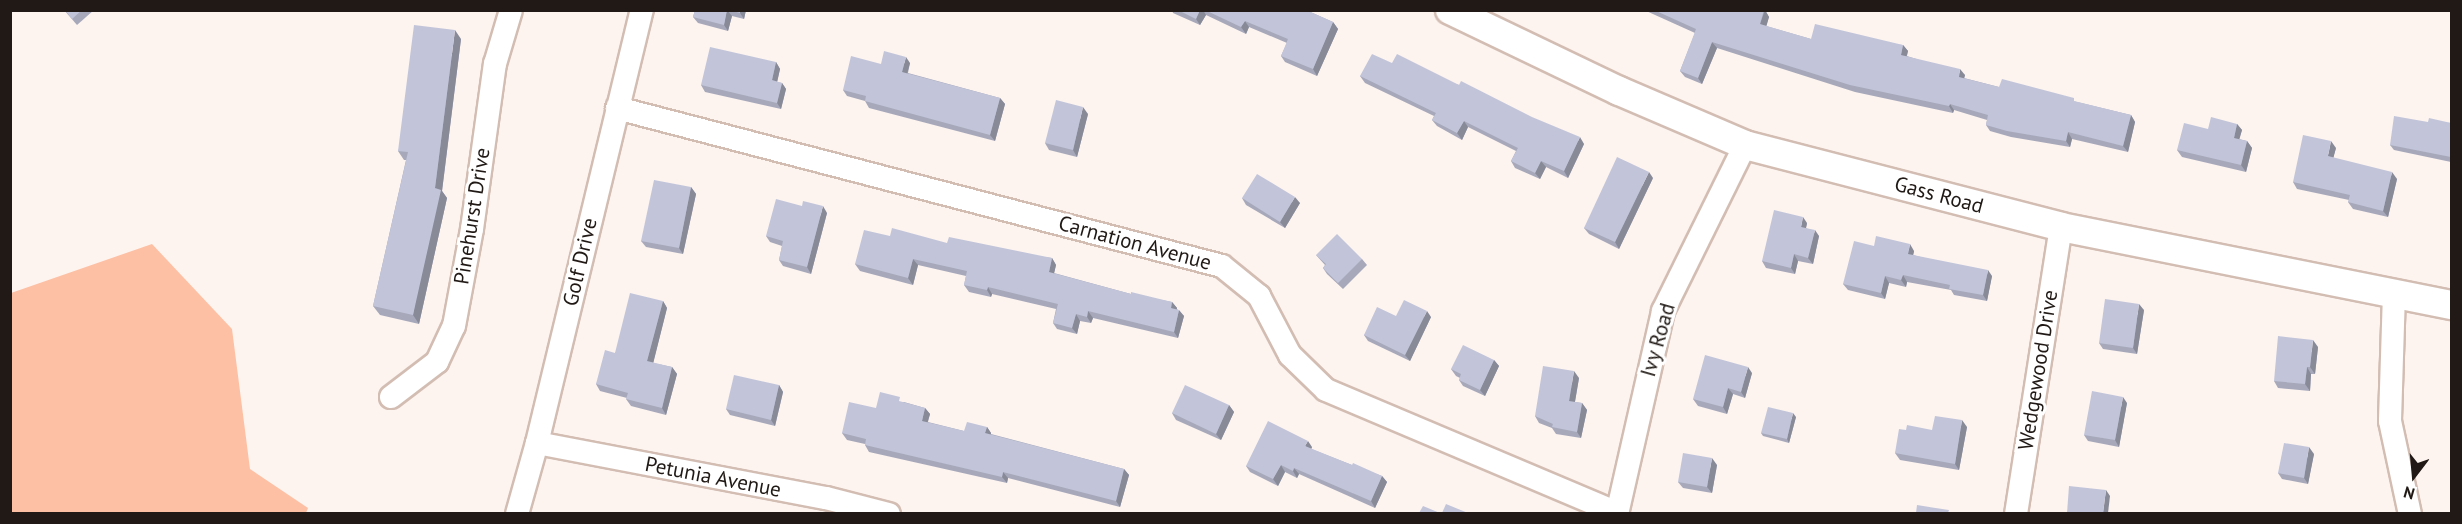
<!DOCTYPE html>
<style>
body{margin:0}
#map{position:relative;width:2462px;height:524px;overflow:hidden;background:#fdf4f0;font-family:"PT Sans",sans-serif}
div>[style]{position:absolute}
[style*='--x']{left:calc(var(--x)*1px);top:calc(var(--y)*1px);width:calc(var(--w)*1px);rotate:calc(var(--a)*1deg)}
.green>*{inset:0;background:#fdc0a4}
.roads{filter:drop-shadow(2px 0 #d3bdb3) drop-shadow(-2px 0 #d3bdb3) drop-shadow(0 2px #d3bdb3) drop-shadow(0 -2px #d3bdb3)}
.minor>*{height:22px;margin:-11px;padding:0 11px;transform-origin:11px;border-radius:11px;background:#fff}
.tertiary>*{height:28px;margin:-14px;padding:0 14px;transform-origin:14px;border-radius:14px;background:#fff}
.wall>*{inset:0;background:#a7a9bb}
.shaded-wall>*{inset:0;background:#888a98}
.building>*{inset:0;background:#c2c5d9}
span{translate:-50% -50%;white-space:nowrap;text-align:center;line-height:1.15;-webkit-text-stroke:6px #fff;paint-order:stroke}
.street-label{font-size:21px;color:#201915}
.frame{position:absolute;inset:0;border:12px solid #201915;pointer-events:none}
.north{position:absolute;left:2384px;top:446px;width:60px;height:60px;-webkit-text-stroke:4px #fff;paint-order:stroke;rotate:196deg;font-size:16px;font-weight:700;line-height:24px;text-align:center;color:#201915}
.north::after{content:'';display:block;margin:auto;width:21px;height:27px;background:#201915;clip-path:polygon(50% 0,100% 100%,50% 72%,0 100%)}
</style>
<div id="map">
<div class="green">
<i style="clip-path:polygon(152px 244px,232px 329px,250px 469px,308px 508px,306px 513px,11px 513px,11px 293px)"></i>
</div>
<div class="roads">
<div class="minor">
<i style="--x:617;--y:108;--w:625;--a:14.64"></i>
<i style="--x:1222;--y:266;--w:48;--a:39"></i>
<i style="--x:1259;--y:296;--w:67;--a:62.3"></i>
<i style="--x:1290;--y:355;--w:50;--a:44.2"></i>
<i style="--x:1326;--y:390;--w:316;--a:22.9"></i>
<i style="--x:2394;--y:293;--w:128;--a:91.8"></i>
<i style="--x:2390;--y:421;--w:95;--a:77.9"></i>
<i style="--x:391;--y:397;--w:58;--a:-37.3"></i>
<i style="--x:437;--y:362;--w:40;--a:-65"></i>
<i style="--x:454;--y:326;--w:99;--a:-79.5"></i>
<i style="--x:472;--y:229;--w:167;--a:-82.1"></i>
<i style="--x:495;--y:64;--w:56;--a:-73.5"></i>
<i style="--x:537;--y:443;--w:294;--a:10.8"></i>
<i style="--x:826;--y:498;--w:65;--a:14.3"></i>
<i style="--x:517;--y:514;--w:74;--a:-74.3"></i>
<i style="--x:537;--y:443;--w:446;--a:-76.4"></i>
<i style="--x:1617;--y:514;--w:208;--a:-77.2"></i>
<i style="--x:1663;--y:311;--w:185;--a:-63.7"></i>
<i style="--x:2016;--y:514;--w:291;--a:-81.1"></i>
</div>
<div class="tertiary">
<i style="--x:1450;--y:10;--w:187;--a:25.6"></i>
<i style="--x:1619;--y:91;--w:137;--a:23.2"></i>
<i style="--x:1745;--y:145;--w:326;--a:14.5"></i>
<i style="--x:2061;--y:227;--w:399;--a:11.3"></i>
</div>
</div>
<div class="wall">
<i style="clip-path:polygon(64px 10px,94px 10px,77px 25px)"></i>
<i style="clip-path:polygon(695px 10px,746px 10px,744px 19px,732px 16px,728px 31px,698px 23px,693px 17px)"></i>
<i style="clip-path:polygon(1172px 10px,1306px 10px,1333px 22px,1338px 29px,1317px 76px,1285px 62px,1281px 56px,1287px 43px,1249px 27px,1246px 34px,1206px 15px,1200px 25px,1173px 13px)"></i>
<i style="clip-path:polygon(1644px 10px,1765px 10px,1769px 17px,1766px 26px,1811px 39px,1903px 45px,1908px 51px,1907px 56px,1965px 75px,1964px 78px,1999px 87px,2077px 102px,2131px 115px,2135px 122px,2128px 152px,2072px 139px,2070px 147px,2011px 137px,1990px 131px,1986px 125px,1987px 120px,1954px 110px,1953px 113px,1855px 92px,1717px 48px,1702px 84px,1685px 77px,1680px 71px,1695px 33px)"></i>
<i style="clip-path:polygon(461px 39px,442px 191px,447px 198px,419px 324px,380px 315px,373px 306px,406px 160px,404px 160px,398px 151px)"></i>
<i style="clip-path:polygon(776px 62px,780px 69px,777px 82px,782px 83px,786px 89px,781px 109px,705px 92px,701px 85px)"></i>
<i style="clip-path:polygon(910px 63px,908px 73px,1000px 98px,1005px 104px,995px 141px,869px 108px,865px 101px,847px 96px,843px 90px,881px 64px)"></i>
<i style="clip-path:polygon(1392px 63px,1459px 85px,1584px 144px,1568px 178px,1546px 167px,1540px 179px,1515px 168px,1511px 161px,1516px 151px,1468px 127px,1462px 140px,1437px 126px,1432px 120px,1434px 116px,1365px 83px,1360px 76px)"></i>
<i style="clip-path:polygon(1088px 114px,1077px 157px,1049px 150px,1045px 143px)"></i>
<i style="clip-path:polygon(2428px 122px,2451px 123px,2451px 162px,2394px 150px,2390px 145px)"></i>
<i style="clip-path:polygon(2237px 124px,2242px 130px,2239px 139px,2247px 141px,2252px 148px,2246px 172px,2182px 157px,2177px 150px,2208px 129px)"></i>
<i style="clip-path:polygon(2336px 148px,2333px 158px,2397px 179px,2388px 217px,2353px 209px,2348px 202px,2349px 200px,2297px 189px,2293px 182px)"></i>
<i style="clip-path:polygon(1653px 178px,1619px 249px,1589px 234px,1584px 228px)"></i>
<i style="clip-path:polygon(691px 187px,696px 194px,683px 254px,646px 247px,641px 241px)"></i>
<i style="clip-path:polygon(1242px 198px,1300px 203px,1285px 228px,1246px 205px)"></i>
<i style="clip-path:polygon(827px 213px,811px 274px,783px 266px,779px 260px,782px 246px,770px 242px,766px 236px)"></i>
<i style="clip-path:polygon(1807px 223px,1806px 228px,1819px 236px,1813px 264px,1798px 261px,1795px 274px,1766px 268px,1762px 261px)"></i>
<i style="clip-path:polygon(890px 236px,1052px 258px,1056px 265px,1054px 273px,1131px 294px,1172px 302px,1177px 308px,1177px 309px,1184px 316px,1178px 338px,1093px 318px,1091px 323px,1080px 321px,1077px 334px,1057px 329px,1053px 323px,1056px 309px,992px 294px,991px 297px,969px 292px,964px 285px,966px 276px,918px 265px,913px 285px,860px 271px,855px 264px)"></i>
<i style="clip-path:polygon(1874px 246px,1914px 251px,1913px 255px,1992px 276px,1987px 301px,1954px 295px,1951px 290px,1907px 282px,1906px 287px,1889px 283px,1885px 299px,1848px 290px,1843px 284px)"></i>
<i style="clip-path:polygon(1316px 255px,1362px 259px,1367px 265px,1343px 289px,1327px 274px,1323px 268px,1325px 265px)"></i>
<i style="clip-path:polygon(663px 301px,667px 308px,653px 363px,672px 367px,677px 374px,666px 415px,631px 406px,626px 399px,627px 398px,600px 391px,596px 384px,615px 353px)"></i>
<i style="clip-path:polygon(2144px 310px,2137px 354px,2103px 349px,2099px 343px)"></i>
<i style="clip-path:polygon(1396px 316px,1431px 317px,1410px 361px,1368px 341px,1364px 335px)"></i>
<i style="clip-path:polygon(2318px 347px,2315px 374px,2311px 374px,2310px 391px,2278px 388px,2274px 381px)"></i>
<i style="clip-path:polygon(1494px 360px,1499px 366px,1485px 396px,1463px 386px,1459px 380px,1460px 378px,1456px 376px,1451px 369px)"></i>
<i style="clip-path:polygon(1752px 373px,1745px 398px,1733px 394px,1727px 414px,1698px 406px,1693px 399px)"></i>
<i style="clip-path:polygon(1579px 378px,1575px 402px,1582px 403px,1587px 410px,1581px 438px,1556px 434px,1552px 428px,1539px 423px,1535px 416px)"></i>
<i style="clip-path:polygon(779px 385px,783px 392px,775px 426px,730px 415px,726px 409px)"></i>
<i style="clip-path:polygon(904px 402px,925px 408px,930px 414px,928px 422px,964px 431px,987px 427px,991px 433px,991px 434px,1124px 469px,1129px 475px,1120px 507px,1008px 478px,1007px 483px,869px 452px,865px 445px,865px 444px,847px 440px,842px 433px,876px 408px)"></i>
<i style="clip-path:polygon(2127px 403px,2119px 447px,2088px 441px,2084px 435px)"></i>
<i style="clip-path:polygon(1229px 405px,1234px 412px,1221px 440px,1176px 420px,1172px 413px)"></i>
<i style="clip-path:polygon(1796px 417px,1789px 443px,1763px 436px,1761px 433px)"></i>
<i style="clip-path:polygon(1967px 427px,1959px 470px,1900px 460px,1895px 453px,1906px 430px,1932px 430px)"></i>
<i style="clip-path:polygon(1312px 447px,1311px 449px,1352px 465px,1382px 476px,1387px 482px,1375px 508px,1299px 474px,1297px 478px,1285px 472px,1278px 486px,1250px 472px,1246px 466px)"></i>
<i style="clip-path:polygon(2314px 454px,2308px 484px,2282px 479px,2278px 473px)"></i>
<i style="clip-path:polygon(1717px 465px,1712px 493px,1683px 488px,1678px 482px)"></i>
</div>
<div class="shaded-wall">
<i style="clip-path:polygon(727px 10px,732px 16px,728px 31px,724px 25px)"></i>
<i style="clip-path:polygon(740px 10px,746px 10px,744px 19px,740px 13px)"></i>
<i style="clip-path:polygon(1200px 10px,1203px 10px,1206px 15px,1200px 25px,1196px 19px)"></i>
<i style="clip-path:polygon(1765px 10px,1769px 17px,1765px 31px,1760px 24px)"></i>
<i style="clip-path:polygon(1245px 21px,1249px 27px,1246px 34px,1241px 27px)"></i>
<i style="clip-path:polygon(1333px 22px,1338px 29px,1317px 76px,1313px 69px)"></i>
<i style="clip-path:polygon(455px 30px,461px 39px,442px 191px,447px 198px,419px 324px,413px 315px,435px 188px)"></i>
<i style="clip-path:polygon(1712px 42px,1717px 48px,1702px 84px,1698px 78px)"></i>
<i style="clip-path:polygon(1903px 45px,1908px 51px,1905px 61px,1901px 55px)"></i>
<i style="clip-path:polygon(906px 57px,910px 63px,906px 78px,902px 72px)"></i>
<i style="clip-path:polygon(776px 62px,780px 69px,776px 87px,772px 80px)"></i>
<i style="clip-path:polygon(1960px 69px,1965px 75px,1963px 83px,1959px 77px)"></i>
<i style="clip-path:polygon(782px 83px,786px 89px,781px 109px,777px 103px)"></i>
<i style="clip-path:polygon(1000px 98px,1005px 104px,995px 141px,990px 135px)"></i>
<i style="clip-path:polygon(1950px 104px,1954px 110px,1953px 113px,1949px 106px)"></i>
<i style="clip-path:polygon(1083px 107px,1088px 114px,1077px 157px,1073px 150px)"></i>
<i style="clip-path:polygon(2131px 115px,2135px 122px,2128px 152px,2123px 146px)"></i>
<i style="clip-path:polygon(1464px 121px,1468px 127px,1462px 140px,1457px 133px)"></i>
<i style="clip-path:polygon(2237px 124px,2242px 130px,2238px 144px,2234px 138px)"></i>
<i style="clip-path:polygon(2068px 132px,2072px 139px,2070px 147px,2066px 141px)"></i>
<i style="clip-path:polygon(1580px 137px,1584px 144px,1568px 178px,1564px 171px)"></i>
<i style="clip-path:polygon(2247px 141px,2252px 148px,2246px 172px,2241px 165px)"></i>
<i style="clip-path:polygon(2331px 141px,2336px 148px,2332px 163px,2328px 156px)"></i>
<i style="clip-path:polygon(1541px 161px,1546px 167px,1540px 179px,1535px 173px)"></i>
<i style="clip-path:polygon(1649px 172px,1653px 178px,1619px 249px,1615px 242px)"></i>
<i style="clip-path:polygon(2392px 172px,2397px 179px,2388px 217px,2383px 211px)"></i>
<i style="clip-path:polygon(691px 187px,696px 194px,683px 254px,679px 248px)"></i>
<i style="clip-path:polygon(1295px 197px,1300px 203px,1285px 228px,1280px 222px)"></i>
<i style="clip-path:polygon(823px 206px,827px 213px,811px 274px,807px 267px)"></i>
<i style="clip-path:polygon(1803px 217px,1807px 223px,1805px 233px,1801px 227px)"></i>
<i style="clip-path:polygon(1815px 230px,1819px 236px,1813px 264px,1808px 258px)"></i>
<i style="clip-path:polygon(1910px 244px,1914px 251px,1912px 261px,1908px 254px)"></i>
<i style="clip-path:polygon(1794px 254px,1798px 261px,1795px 274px,1791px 268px)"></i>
<i style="clip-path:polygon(1052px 258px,1056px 265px,1053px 278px,1049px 272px)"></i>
<i style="clip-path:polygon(913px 259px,918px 265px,913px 285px,908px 278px)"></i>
<i style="clip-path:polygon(1988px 270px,1992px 276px,1987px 301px,1983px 295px)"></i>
<i style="clip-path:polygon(1903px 275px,1907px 282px,1906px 287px,1901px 280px)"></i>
<i style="clip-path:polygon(1885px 276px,1889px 283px,1885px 299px,1881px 293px)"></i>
<i style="clip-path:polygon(988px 287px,992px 294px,991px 297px,987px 290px)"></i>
<i style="clip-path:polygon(663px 301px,667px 308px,652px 368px,647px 361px)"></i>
<i style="clip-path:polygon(1172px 302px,1177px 308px,1175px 314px,1171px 308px)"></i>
<i style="clip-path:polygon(2139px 304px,2144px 310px,2137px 354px,2133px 348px)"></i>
<i style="clip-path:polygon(1179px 310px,1184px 316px,1178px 338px,1174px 332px)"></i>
<i style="clip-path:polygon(1088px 311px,1093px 318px,1091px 323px,1087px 317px)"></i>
<i style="clip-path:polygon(1427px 311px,1431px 317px,1410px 361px,1405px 355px)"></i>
<i style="clip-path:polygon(1076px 314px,1080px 321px,1077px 334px,1072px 328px)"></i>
<i style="clip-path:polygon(2313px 340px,2318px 347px,2315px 374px,2310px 367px)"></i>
<i style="clip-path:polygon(1494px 360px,1499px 366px,1485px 396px,1480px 390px)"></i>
<i style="clip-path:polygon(672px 367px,677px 374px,666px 415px,662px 408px)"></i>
<i style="clip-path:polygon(1748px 367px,1752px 373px,1745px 398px,1741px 392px)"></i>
<i style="clip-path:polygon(2307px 367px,2311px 374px,2310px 391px,2305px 384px)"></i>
<i style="clip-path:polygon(1574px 371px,1579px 378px,1574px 407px,1569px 401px)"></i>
<i style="clip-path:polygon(779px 385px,783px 392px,775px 426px,771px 420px)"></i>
<i style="clip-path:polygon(1728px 388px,1733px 394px,1727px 414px,1723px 407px)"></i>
<i style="clip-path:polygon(2123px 397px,2127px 403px,2119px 447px,2115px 440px)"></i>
<i style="clip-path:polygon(1582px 403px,1587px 410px,1581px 438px,1577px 432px)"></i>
<i style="clip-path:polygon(1229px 405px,1234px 412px,1221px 440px,1216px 434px)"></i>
<i style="clip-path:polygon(925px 408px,930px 414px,926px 427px,922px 421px)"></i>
<i style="clip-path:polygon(1793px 413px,1796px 417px,1789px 443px,1787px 439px)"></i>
<i style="clip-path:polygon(1962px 420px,1967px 427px,1959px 470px,1955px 464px)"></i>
<i style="clip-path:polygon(987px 427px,991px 433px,989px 439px,985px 433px)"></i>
<i style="clip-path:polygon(1308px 441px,1312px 447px,1310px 452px,1305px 446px)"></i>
<i style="clip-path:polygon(2309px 447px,2314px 454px,2308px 484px,2304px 478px)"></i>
<i style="clip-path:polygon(1712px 458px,1717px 465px,1712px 493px,1707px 487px)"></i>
<i style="clip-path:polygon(1281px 465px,1285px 472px,1278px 486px,1273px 479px)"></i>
<i style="clip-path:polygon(1294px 468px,1299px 474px,1297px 478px,1293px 471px)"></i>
<i style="clip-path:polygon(1124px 469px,1129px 475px,1120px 507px,1116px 501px)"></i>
<i style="clip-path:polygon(1003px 472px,1008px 478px,1007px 483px,1002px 477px)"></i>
<i style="clip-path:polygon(1382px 476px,1387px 482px,1375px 508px,1371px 501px)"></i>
<i style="clip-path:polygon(2106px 490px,2110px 496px,2108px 513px,2103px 513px)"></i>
</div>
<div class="building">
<i style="clip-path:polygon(65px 10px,82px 10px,72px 19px)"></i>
<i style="clip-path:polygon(695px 10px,727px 10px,724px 25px,693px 17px)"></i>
<i style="clip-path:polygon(730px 10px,740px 10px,740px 13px)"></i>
<i style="clip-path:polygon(1178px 10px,1200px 10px,1196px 19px)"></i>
<i style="clip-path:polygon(1205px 10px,1306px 10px,1333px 22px,1313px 69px,1281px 56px,1288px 39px,1245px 21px,1241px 27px)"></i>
<i style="clip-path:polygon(1654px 10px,1764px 10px,1760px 24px,1811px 39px,1815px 24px,1903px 45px,1901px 55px,1960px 69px,1959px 77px,1999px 87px,2002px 79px,2074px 98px,2074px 101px,2131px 115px,2123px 146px,2068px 132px,2066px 141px,2007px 131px,1986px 125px,1988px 115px,1950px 104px,1949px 106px,1850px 85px,1712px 42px,1698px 78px,1680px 71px,1696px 29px)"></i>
<i style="clip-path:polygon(414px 25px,455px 30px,435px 188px,441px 190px,413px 315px,373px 306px,408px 152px,398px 151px)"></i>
<i style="clip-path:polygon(710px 47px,776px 62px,772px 80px,782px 83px,777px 103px,701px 85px)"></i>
<i style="clip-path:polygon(884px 51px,906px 57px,902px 72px,1000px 98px,990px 135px,865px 101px,866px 96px,843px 90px,851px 56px,881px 64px)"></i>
<i style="clip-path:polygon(1372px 54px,1392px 63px,1397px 54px,1459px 85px,1461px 81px,1532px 117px,1580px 137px,1564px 171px,1541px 161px,1535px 173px,1511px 161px,1518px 148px,1464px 121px,1457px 133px,1432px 120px,1436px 113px,1360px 76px)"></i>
<i style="clip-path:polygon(1056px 100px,1083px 107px,1073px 150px,1045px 143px)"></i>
<i style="clip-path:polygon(2394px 116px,2428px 122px,2429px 118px,2451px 123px,2451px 157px,2390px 145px)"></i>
<i style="clip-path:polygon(2211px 117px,2237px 124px,2234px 138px,2247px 141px,2241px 165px,2177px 150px,2184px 123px,2208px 129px)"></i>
<i style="clip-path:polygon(2303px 135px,2331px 141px,2328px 156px,2392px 172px,2383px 211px,2348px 202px,2350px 195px,2293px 182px)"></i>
<i style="clip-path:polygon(1617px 157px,1649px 172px,1615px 242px,1584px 228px)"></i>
<i style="clip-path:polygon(1257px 174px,1295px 197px,1280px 222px,1242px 198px)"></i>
<i style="clip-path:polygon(654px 180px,691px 187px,679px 248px,641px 241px)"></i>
<i style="clip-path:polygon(776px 199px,802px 206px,803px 201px,823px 206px,807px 267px,779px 260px,783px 241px,766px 236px)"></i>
<i style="clip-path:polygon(1774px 210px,1803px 217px,1801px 227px,1815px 230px,1808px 258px,1794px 254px,1791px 268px,1762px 261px)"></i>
<i style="clip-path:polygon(892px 228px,947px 243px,949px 237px,1052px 258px,1049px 272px,1131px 294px,1131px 292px,1172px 302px,1171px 308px,1179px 310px,1174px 332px,1088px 311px,1087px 317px,1076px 314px,1072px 328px,1053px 323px,1058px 304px,988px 287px,987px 290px,964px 285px,967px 271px,913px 259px,908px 278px,855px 264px,864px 230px,890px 236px)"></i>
<i style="clip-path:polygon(1337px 234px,1362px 259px,1338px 283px,1323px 268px,1326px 264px,1316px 255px)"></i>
<i style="clip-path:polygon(1876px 236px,1910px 244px,1908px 254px,1988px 270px,1983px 295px,1949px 289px,1950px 285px,1903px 275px,1901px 280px,1885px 276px,1881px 293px,1843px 284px,1854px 241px,1874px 246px)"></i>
<i style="clip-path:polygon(630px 293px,663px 301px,647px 361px,672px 367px,662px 408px,626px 399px,628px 393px,596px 384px,605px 350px,615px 353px)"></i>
<i style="clip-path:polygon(2105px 299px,2139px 304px,2133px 348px,2099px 343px)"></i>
<i style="clip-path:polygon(1404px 300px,1427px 311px,1405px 355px,1364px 335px,1377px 307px,1396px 316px)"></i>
<i style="clip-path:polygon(2278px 336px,2313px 340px,2310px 367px,2307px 367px,2305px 384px,2274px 381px)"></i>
<i style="clip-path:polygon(1463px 345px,1494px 360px,1480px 390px,1459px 380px,1461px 374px,1451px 369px)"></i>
<i style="clip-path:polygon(1705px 355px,1748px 367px,1741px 392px,1728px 388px,1723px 407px,1693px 399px)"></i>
<i style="clip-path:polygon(1543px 366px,1574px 371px,1569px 401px,1582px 403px,1577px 432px,1552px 427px,1553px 424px,1535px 416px)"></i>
<i style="clip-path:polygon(734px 375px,779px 385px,771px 420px,726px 409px)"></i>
<i style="clip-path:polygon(1185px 385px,1229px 405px,1216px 434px,1172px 413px)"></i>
<i style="clip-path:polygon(2092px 391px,2123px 397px,2115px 440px,2084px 435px)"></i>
<i style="clip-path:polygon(880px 392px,900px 397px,899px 401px,925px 408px,922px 421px,964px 431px,967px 422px,987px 427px,985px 433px,1124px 469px,1116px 501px,1003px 472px,1002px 477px,865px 445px,866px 439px,842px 433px,849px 402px,876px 408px)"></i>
<i style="clip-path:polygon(1768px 407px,1793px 413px,1787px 439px,1761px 433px)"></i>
<i style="clip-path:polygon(1935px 416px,1962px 420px,1955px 464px,1895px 453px,1899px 429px,1906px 430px,1907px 425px,1932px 430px)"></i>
<i style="clip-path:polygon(1268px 421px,1308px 441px,1305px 446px,1352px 465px,1353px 463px,1382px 476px,1371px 501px,1294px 468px,1293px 471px,1281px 465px,1273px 479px,1246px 466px)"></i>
<i style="clip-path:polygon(2284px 443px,2309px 447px,2304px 478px,2278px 473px)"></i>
<i style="clip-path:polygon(1683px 453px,1712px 458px,1707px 487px,1678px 482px)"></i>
<i style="clip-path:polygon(2069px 486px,2106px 490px,2103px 513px,2067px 513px)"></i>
<i style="clip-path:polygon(1446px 504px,1468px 513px,1442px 513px)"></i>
<i style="clip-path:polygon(1917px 505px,1949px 510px,1948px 513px,1916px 513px)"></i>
<i style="clip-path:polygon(1423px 506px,1440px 513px,1419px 513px)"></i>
</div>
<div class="street-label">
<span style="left:1939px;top:195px;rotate:15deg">Gass Road</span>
<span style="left:472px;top:216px;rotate:-81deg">Pinehurst Drive</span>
<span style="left:1135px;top:243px;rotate:15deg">Carnation Avenue</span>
<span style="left:580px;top:262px;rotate:-77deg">Golf Drive</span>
<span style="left:1658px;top:340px;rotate:-74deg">Ivy Road</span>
<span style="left:2038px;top:370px;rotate:-81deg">Wedgewood Drive</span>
<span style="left:713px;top:477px;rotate:11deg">Petunia Avenue</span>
</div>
<div class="frame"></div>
<div class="north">N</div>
</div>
